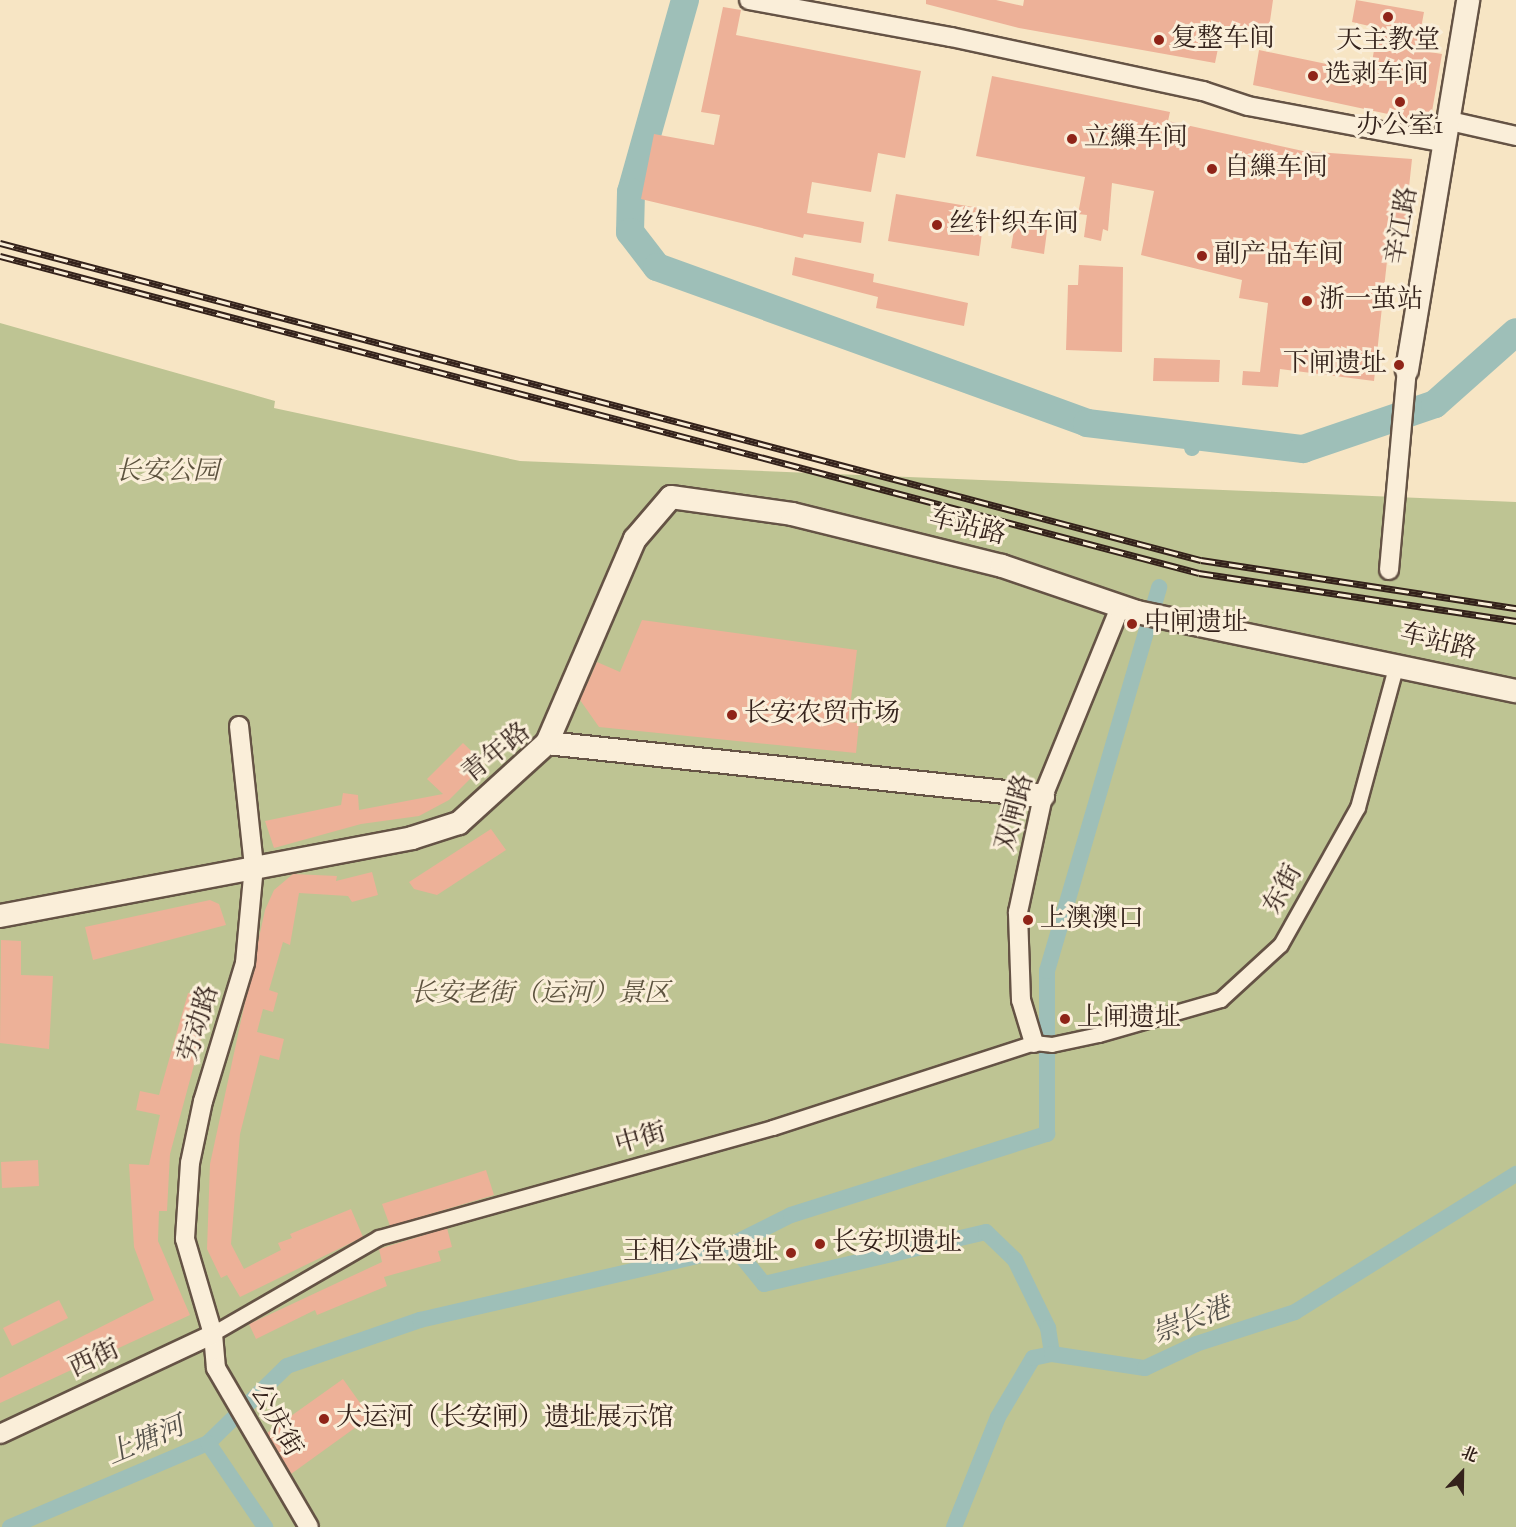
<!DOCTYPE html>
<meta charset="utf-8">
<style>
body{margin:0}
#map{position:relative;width:1516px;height:1527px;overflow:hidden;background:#f7e5c4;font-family:"Sorts Mill Goudy","Noto Serif SC",serif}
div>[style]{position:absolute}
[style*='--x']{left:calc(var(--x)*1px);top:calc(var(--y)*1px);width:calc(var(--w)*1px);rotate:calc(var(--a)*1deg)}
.green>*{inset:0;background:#bec493}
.canal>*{height:16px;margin:-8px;padding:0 8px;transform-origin:8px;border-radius:8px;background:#9ebfb8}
.river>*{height:28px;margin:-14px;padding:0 14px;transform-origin:14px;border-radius:14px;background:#9ebfb8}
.building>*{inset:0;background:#edb198}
.roads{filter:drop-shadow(2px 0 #655345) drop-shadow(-2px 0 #655345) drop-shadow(0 2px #655345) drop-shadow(0 -2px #655345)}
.pedestrian>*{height:14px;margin:-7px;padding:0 7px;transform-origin:7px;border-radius:7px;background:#faeed9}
.minor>*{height:18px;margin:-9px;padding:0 9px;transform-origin:9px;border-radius:9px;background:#faeed9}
.tertiary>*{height:22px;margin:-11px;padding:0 11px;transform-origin:11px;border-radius:11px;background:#faeed9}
.rail>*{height:7px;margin-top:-3.5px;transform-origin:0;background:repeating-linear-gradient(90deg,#faeed9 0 14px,#34221b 0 28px);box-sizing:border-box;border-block:2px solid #34221b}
.dots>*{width:16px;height:16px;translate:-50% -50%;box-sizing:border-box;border:3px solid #faeed9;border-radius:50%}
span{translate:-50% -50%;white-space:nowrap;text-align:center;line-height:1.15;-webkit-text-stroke:6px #faeed9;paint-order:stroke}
.poi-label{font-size:26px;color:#34221b}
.left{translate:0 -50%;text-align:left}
.right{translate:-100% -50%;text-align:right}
.street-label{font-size:26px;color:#34221b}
.park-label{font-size:26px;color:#5d533f;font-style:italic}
.water-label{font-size:27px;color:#54514a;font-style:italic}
.north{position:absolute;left:1432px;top:1443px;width:60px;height:60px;-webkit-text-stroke:4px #faeed9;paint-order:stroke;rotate:22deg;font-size:16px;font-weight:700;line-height:24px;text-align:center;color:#34221b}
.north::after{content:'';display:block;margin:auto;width:21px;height:27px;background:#34221b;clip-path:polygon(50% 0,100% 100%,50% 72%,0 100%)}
</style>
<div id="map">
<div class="green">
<i style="clip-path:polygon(0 323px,275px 401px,274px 408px,520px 461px,1516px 502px,1516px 1527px,0 1527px)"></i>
</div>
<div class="canal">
<i style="--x:1192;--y:448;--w:13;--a:-77"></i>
<i style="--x:733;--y:1246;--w:49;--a:50.8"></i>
<i style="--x:764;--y:1284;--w:228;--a:-13.2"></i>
<i style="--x:986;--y:1232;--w:40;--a:44"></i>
<i style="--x:1015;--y:1260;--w:76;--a:64.1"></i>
<i style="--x:1048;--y:1328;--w:26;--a:81"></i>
<i style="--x:208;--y:1443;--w:110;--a:-44.3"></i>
<i style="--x:287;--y:1366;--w:141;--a:-19.1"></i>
<i style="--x:420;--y:1320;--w:307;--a:-13"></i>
<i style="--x:719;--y:1251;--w:80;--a:-26.6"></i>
<i style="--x:791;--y:1215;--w:269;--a:-17.6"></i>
<i style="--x:1047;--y:1134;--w:163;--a:-90"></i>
<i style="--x:1047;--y:971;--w:400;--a:-73.7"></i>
<i style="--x:10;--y:1527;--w:215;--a:-23"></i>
<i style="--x:208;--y:1443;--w:102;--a:55.8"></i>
<i style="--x:954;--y:1527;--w:118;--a:-68.2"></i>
<i style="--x:998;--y:1417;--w:69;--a:-59.3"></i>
<i style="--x:1033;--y:1358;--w:19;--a:-12"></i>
<i style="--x:1052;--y:1354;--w:94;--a:8.6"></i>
<i style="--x:1145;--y:1368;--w:56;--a:-25.2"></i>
<i style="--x:1196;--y:1344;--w:104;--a:-17.9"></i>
<i style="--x:1295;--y:1312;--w:261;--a:-32"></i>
</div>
<div class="river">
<i style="--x:685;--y:0;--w:199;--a:105.7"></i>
<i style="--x:631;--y:192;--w:40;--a:91.4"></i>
<i style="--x:630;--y:232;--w:44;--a:52.4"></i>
<i style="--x:657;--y:267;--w:457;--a:19.9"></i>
<i style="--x:1087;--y:423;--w:218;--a:6.9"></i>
<i style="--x:1303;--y:449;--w:139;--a:-18.8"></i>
<i style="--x:1435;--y:404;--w:108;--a:-41.6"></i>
</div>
<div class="building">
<i style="clip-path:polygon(926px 0,996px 0,1023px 6px,1024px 0,1273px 0,1268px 35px,1222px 29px,1215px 63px,1019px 28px,926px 4px)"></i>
<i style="clip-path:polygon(1356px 0,1424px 12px,1417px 50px,1442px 54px,1430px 123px,1253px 85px,1259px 50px,1370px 73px,1378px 28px,1352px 22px)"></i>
<i style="clip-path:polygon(723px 7px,741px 10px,736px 35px,921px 71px,905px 158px,878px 153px,871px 192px,812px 182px,807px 213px,864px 222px,861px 243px,804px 234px,803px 238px,641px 199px,654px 134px,714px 145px,720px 115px,701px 112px)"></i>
<i style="clip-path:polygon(992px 76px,1170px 112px,1168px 121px,1303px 151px,1412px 159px,1405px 225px,1391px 224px,1374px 381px,1280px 369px,1278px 387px,1242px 385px,1243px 371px,1260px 372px,1268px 303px,1239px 298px,1242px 280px,1141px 255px,1154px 191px,1112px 183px,1108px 231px,1103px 229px,1101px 241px,1084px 237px,1087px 215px,1078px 214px,1085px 177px,976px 156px)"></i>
<i style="clip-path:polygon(896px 194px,985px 209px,979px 256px,888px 241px)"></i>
<i style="clip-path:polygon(1016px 218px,1048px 223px,1044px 254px,1011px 248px)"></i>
<i style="clip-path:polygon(795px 257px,874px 274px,873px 282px,968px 303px,964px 326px,876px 308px,878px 297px,792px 275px)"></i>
<i style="clip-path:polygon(1079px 265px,1123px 267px,1122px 352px,1066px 350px,1068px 285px,1078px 285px)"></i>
<i style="clip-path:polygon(1154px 358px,1220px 360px,1219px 382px,1153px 381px)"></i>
<i style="clip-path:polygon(642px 620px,857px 650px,848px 722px,859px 723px,856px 753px,599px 727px,580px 700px,597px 662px,620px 672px)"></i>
<i style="clip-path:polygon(463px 743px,485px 764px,449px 800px,419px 816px,361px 824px,274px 848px,265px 821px,341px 805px,343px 793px,358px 795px,359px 810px,443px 794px,427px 779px)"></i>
<i style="clip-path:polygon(491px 829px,506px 850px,437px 895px,414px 889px,409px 882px)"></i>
<i style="clip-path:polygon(372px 872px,378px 895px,352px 902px,348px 896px,299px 893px,290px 945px,283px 942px,269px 990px,278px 993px,273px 1012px,263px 1009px,257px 1032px,284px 1039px,279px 1060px,260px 1055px,240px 1134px,231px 1244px,244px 1269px,281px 1250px,278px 1243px,292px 1238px,290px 1234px,351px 1209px,363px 1237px,240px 1297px,227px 1275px,221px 1278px,207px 1249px,210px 1164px,265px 910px,274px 890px,293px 874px,337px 876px,336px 881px)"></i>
<i style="clip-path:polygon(210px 900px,219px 904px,226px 925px,93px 960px,85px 927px)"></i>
<i style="clip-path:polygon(1px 940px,21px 941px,21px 975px,53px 976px,49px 1049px,0 1043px)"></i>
<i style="clip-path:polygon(188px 993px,212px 998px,170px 1154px,167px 1211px,159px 1211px,158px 1241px,190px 1315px,0 1403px,0 1378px,154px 1300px,134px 1247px,129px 1164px,149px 1165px,160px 1115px,136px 1110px,140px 1091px,159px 1095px)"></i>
<i style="clip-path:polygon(38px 1160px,39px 1186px,2px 1188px,1px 1162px)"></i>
<i style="clip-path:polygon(486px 1170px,494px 1195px,390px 1226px,382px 1204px)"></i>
<i style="clip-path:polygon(447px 1228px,452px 1247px,438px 1251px,441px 1261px,384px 1277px,387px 1286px,317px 1315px,315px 1310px,256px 1339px,249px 1324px,382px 1262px,379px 1249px)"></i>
<i style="clip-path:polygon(59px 1300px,68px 1318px,12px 1346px,3px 1328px)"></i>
<i style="clip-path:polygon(343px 1379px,370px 1417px,291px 1474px,267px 1433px)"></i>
</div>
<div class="roads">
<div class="pedestrian">
<i style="--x:213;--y:1334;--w:192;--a:-30"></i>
<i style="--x:379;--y:1238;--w:409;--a:-15.6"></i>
<i style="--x:773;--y:1128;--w:274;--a:-18"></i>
<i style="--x:1034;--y:1043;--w:18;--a:6"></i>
<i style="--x:1052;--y:1045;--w:48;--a:-12"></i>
<i style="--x:1099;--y:1035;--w:127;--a:-16"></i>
<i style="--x:1221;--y:1000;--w:81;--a:-42.5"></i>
<i style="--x:1281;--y:945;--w:157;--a:-60.7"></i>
<i style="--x:1358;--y:808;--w:149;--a:-74.8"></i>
</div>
<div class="minor">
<i style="--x:749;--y:0;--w:205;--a:10.4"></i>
<i style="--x:951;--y:37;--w:258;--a:12.1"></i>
<i style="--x:1203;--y:91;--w:47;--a:18.4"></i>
<i style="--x:1248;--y:106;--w:201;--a:10.6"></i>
<i style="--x:1450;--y:121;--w:68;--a:12.8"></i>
<i style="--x:1389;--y:570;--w:201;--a:-84.9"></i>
<i style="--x:239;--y:726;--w:141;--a:83.9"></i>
<i style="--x:254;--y:866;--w:97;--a:95.3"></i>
<i style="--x:245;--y:963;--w:144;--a:106.9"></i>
<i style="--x:203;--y:1101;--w:63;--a:101.8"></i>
<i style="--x:190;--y:1163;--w:76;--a:93.8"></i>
<i style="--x:185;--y:1239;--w:99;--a:73.6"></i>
<i style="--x:213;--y:1334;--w:34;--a:85"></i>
<i style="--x:216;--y:1368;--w:184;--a:59.7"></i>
<i style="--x:1034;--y:1043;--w:45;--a:-106.8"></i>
<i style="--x:1021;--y:1000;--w:88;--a:-92"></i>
<i style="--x:1018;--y:912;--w:119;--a:-77.8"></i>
<i style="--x:1043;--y:796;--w:204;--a:-67.8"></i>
<i style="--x:0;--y:1434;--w:235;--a:-25.1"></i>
</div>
<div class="tertiary">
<i style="--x:1407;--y:370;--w:375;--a:-80.6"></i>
<i style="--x:547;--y:743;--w:499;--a:6.1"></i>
<i style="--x:0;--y:916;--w:419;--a:-10.7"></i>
<i style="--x:412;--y:838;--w:49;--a:-17.7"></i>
<i style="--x:459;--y:823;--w:119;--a:-42.3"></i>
<i style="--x:547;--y:743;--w:222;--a:-66.7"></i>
<i style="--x:635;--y:539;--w:55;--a:-49.4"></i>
<i style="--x:671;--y:497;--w:122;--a:8"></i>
<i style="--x:792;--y:514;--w:216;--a:13.9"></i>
<i style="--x:1002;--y:566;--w:143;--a:18.8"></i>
<i style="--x:1137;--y:612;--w:387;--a:11.8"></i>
</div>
</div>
<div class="rail">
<i style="--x:0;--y:243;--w:1242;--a:14.79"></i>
<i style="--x:1201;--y:560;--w:319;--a:8.7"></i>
<i style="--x:0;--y:256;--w:1240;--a:14.81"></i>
<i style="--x:1199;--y:573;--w:321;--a:8.6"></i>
</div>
<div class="dots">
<i style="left:1388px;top:17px;background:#8f2418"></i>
<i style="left:1159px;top:40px;background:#8f2418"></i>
<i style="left:1313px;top:76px;background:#8f2418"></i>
<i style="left:1400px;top:102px;background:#8f2418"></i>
<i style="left:1072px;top:139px;background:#8f2418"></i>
<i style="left:1212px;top:169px;background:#8f2418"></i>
<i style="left:937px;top:225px;background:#8f2418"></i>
<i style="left:1202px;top:256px;background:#8f2418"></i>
<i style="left:1307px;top:301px;background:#8f2418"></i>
<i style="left:1399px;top:365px;background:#8f2418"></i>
<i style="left:1132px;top:624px;background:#8f2418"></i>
<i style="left:732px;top:715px;background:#8f2418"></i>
<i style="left:1028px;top:920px;background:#8f2418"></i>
<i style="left:1065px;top:1019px;background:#8f2418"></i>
<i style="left:820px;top:1244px;background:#8f2418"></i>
<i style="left:791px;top:1253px;background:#8f2418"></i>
<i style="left:324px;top:1419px;background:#8f2418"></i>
</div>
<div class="poi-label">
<span class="left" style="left:1171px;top:40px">复整车间</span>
<span style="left:1388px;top:42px">天主教堂</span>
<span class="left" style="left:1325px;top:76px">选剥车间</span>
<span style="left:1400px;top:127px">办公室1</span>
<span class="left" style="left:1084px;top:139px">立繅车间</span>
<span class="left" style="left:1224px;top:169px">自繅车间</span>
<span class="left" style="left:949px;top:225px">丝针织车间</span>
<span class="left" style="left:1214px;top:256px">副产品车间</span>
<span class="left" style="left:1319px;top:301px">浙一茧站</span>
<span class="right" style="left:1387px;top:365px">下闸遗址</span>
<span class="left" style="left:1144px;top:624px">中闸遗址</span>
<span class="left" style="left:744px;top:715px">长安农贸市场</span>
<span class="left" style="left:1040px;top:920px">上澳澳口</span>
<span class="left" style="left:1077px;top:1019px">上闸遗址</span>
<span class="left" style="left:832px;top:1244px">长安坝遗址</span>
<span class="right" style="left:779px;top:1253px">王相公堂遗址</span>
<span class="left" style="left:336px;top:1419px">大运河（长安闸）遗址展示馆</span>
</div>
<div class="street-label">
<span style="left:1403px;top:226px;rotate:-80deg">辛江路</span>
<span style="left:967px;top:528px;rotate:14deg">车站路</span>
<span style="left:1438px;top:643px;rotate:13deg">车站路</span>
<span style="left:497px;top:754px;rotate:-39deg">青年路</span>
<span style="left:1016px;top:813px;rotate:-75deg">双闸路</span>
<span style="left:1284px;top:890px;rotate:-61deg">东街</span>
<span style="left:200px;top:1024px;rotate:-73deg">劳动路</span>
<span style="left:641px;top:1140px;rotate:-16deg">中街</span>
<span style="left:95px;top:1360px;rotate:-25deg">西街</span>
<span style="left:275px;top:1421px;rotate:61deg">公庆街</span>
</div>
<div class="park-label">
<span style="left:167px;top:473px">长安公园</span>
<span style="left:540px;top:995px">长安老街（运河）景区</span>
</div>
<div class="water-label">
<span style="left:1192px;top:1322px;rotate:-21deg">崇长港</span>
<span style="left:146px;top:1442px;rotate:-23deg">上塘河</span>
</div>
<div class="north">北</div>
</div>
